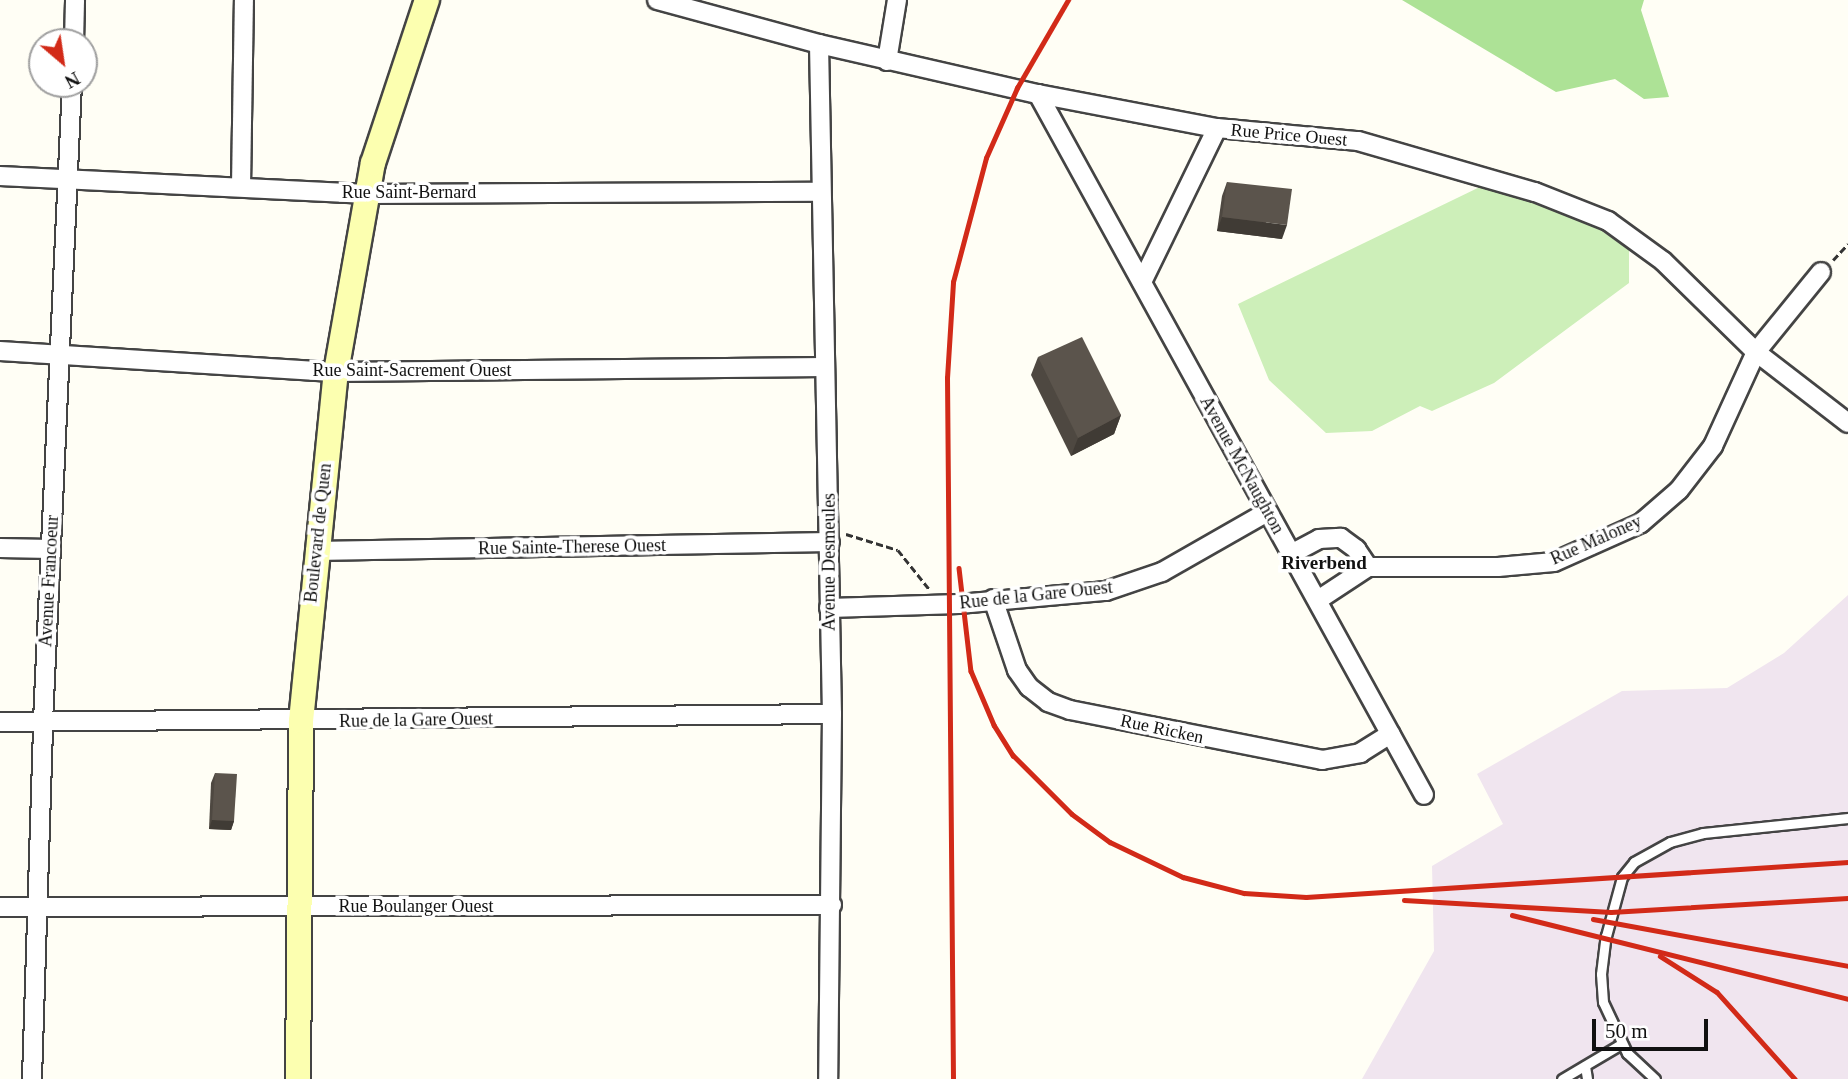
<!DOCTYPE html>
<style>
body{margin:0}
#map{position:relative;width:1848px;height:1079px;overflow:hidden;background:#fffef5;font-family:Georgia,serif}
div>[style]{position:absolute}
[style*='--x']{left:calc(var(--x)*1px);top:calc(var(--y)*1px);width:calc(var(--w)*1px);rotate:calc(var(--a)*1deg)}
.industrial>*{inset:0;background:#f0e5ef}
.green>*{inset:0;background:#cdefb9}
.forest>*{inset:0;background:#ade296}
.path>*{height:2.5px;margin-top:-1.25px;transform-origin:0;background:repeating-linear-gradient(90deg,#333 0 7px,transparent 0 10.5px)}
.roads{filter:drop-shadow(2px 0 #444) drop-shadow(-2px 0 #444) drop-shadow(0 2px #444) drop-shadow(0 -2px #444)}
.lane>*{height:9px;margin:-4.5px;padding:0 4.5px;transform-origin:4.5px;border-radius:4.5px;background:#fff}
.street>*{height:18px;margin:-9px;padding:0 9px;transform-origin:9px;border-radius:9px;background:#fff}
.secondary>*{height:24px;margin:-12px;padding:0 12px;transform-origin:12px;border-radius:12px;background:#fcffb0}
.rail>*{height:4.5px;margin:-2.25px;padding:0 2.25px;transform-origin:2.25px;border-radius:2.25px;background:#d22a18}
.wall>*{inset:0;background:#4e4841}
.shaded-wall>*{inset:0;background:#403b35}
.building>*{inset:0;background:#5b544c}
span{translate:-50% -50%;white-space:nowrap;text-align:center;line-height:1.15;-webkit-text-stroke:7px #fff;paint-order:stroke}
.street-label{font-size:18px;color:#111}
.neighbourhood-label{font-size:19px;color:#111;font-weight:700}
.north{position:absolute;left:28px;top:28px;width:70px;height:70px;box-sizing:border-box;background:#fff;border:2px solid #a0a0a0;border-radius:50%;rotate:151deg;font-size:19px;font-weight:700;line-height:28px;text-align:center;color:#111}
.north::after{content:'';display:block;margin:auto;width:24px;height:32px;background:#d22a18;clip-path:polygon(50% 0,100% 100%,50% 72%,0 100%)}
.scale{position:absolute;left:1592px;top:1019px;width:116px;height:32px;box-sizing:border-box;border:4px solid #111;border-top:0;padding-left:9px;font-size:21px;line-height:24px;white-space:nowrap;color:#111;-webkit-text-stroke:5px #fff;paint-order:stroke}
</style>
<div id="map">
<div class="industrial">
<i style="clip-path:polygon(1848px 595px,1848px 1079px,1362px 1079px,1434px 951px,1432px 866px,1503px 824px,1477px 774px,1622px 691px,1727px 688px,1784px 653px)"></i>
</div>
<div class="green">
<i style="clip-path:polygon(1486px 184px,1583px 218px,1629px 250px,1629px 283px,1494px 383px,1432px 411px,1420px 406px,1372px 431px,1326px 433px,1269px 380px,1238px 304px)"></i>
</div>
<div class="forest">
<i style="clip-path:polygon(1402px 0,1644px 0,1641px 10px,1669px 97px,1644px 99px,1615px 79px,1556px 92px)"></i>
</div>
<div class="path">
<i style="--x:1833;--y:260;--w:22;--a:-47"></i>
<i style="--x:846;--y:534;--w:54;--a:17.1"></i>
<i style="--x:898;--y:550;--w:51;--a:51.3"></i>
</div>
<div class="roads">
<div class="lane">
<i style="--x:1585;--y:1066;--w:13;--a:81"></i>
<i style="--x:1562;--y:1079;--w:69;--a:-30.7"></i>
<i style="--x:1655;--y:1079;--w:38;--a:-137"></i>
<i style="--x:1627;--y:1053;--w:56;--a:-115.2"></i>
<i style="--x:1603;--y:1002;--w:28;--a:-94"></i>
<i style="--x:1601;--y:974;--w:38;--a:-83"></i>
<i style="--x:1606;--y:936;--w:61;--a:-74.8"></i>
<i style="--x:1622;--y:877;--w:19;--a:-51"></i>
<i style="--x:1634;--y:862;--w:41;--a:-29.1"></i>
<i style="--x:1670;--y:842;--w:34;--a:-15"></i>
<i style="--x:1703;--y:833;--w:146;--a:-5.9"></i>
</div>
<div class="street">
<i style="--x:657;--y:0;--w:168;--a:15.2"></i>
<i style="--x:819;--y:44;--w:225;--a:12.9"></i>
<i style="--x:1038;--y:94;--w:182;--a:10.8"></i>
<i style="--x:1217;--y:128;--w:142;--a:5.3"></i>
<i style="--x:1358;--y:141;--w:184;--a:16.1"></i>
<i style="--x:1535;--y:192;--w:79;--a:21.7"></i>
<i style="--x:1608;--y:221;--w:68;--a:36"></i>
<i style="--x:1663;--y:261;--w:130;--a:44.4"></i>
<i style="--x:1756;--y:352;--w:116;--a:37.7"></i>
<i style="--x:74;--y:42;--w:42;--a:-88.6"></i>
<i style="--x:819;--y:44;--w:670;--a:88.89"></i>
<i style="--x:832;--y:714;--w:365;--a:90.6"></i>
<i style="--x:887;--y:61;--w:62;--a:-80.7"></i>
<i style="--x:1038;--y:94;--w:800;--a:61.16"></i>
<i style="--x:0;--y:176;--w:368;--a:2.8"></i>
<i style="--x:368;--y:194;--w:451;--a:-0.3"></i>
<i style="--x:241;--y:187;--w:187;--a:-89.1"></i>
<i style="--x:1142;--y:282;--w:171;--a:-64"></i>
<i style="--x:0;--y:351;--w:337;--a:3.6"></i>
<i style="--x:336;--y:372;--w:489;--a:-0.6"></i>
<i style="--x:0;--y:548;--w:51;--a:1.1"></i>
<i style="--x:315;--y:551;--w:515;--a:-1"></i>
<i style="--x:1291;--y:554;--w:32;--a:-28"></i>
<i style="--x:1319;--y:539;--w:22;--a:-3"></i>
<i style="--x:1341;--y:538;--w:19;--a:36"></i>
<i style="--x:1356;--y:549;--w:22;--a:56"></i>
<i style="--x:993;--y:599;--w:75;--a:71.3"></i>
<i style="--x:1017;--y:670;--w:21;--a:55"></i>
<i style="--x:1029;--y:687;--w:24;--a:38"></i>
<i style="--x:1048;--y:702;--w:23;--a:20"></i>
<i style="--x:1070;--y:710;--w:257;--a:11.2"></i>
<i style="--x:1322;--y:760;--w:39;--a:-10"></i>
<i style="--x:1360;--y:753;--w:36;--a:-32"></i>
<i style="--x:1318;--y:600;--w:60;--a:-33.4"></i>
<i style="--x:1368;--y:567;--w:130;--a:0"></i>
<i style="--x:1498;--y:567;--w:56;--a:-5.1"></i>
<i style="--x:1554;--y:562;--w:95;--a:-24.1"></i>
<i style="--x:1641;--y:523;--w:50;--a:-41"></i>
<i style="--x:1679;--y:490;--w:56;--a:-52.3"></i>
<i style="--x:1713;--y:446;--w:103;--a:-65.4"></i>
<i style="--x:1756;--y:352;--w:103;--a:-50.9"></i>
<i style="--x:829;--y:608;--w:130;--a:-1.8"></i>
<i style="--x:959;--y:604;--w:148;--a:-5.1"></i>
<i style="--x:1106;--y:591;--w:59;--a:-18.7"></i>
<i style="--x:1162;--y:572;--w:121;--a:-29.7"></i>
<i style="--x:0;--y:722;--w:832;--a:-0.55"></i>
<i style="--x:0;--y:907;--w:832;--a:-0.14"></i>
<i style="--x:32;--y:1079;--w:357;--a:-88.2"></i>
<i style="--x:43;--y:722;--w:639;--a:-87.4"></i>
</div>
<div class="secondary">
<i style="--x:298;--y:1079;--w:358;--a:-89.5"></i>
<i style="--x:301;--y:721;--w:351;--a:-84.3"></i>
<i style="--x:336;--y:372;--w:212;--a:-80"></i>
<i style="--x:373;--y:163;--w:172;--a:-71.7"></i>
</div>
</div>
<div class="rail">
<i style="--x:959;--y:568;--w:104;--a:83.4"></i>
<i style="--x:971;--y:671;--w:59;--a:66.9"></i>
<i style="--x:994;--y:725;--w:36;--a:58"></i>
<i style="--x:1013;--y:755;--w:83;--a:45"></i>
<i style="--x:1072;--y:814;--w:47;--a:36.4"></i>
<i style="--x:1110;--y:842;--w:81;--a:25.6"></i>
<i style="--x:1183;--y:877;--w:63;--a:14.7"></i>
<i style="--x:1244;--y:893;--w:62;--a:3.7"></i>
<i style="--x:1306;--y:897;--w:543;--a:-3.69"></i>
<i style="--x:1404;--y:900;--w:207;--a:3.3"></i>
<i style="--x:1611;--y:912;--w:237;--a:-3.4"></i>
<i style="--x:1512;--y:915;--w:346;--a:14"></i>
<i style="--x:1593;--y:919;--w:259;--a:10.4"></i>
<i style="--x:1660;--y:956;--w:67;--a:32.3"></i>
<i style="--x:1717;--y:992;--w:117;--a:48.1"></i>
<i style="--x:953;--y:1079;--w:701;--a:-90.49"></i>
<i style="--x:947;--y:378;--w:96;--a:-86.4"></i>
<i style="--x:953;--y:282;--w:128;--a:-75.1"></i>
<i style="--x:986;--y:158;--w:77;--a:-66.1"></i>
<i style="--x:1017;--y:88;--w:102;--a:-59.9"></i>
</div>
<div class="wall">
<i style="clip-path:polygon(1227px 182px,1282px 239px,1217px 231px,1222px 196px)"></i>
<i style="clip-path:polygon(1038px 357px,1121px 415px,1114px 434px,1071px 456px,1031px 375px)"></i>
<i style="clip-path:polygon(215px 773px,234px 821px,231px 830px,209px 829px,211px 783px)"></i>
</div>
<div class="shaded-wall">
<i style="clip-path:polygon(1222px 217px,1287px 225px,1282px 239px,1217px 231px)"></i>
<i style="clip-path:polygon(1121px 415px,1114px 434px,1071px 456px,1078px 438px)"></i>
<i style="clip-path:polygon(212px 820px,234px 821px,231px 830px,209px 829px)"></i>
</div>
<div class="building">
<i style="clip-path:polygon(1227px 182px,1292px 189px,1287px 225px,1222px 217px)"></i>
<i style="clip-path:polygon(1082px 337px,1121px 415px,1078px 438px,1038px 357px)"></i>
<i style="clip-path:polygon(215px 773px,237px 774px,234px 821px,212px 820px)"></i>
</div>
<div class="street-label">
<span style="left:1289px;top:135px;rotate:5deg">Rue Price Ouest</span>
<span style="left:409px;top:192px">Rue Saint-Bernard</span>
<span style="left:412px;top:370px">Rue Saint-Sacrement Ouest</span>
<span style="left:1242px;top:465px;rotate:61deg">Avenue McNaughton</span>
<span style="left:318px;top:533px;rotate:-84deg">Boulevard de Quen</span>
<span style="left:1596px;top:540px;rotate:-24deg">Rue Maloney</span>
<span style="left:572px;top:547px;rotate:-1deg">Rue Sainte-Therese Ouest</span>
<span style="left:829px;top:562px;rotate:-90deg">Avenue Desmeules</span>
<span style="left:49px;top:581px;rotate:-87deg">Avenue Francoeur</span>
<span style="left:1036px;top:595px;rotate:-6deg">Rue de la Gare Ouest</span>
<span style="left:416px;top:720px;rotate:-1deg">Rue de la Gare Ouest</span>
<span style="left:1162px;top:729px;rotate:12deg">Rue Ricken</span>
<span style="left:416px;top:906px">Rue Boulanger Ouest</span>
</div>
<div class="neighbourhood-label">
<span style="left:1324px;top:563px">Riverbend</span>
</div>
<div class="north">N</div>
<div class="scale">50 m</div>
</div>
